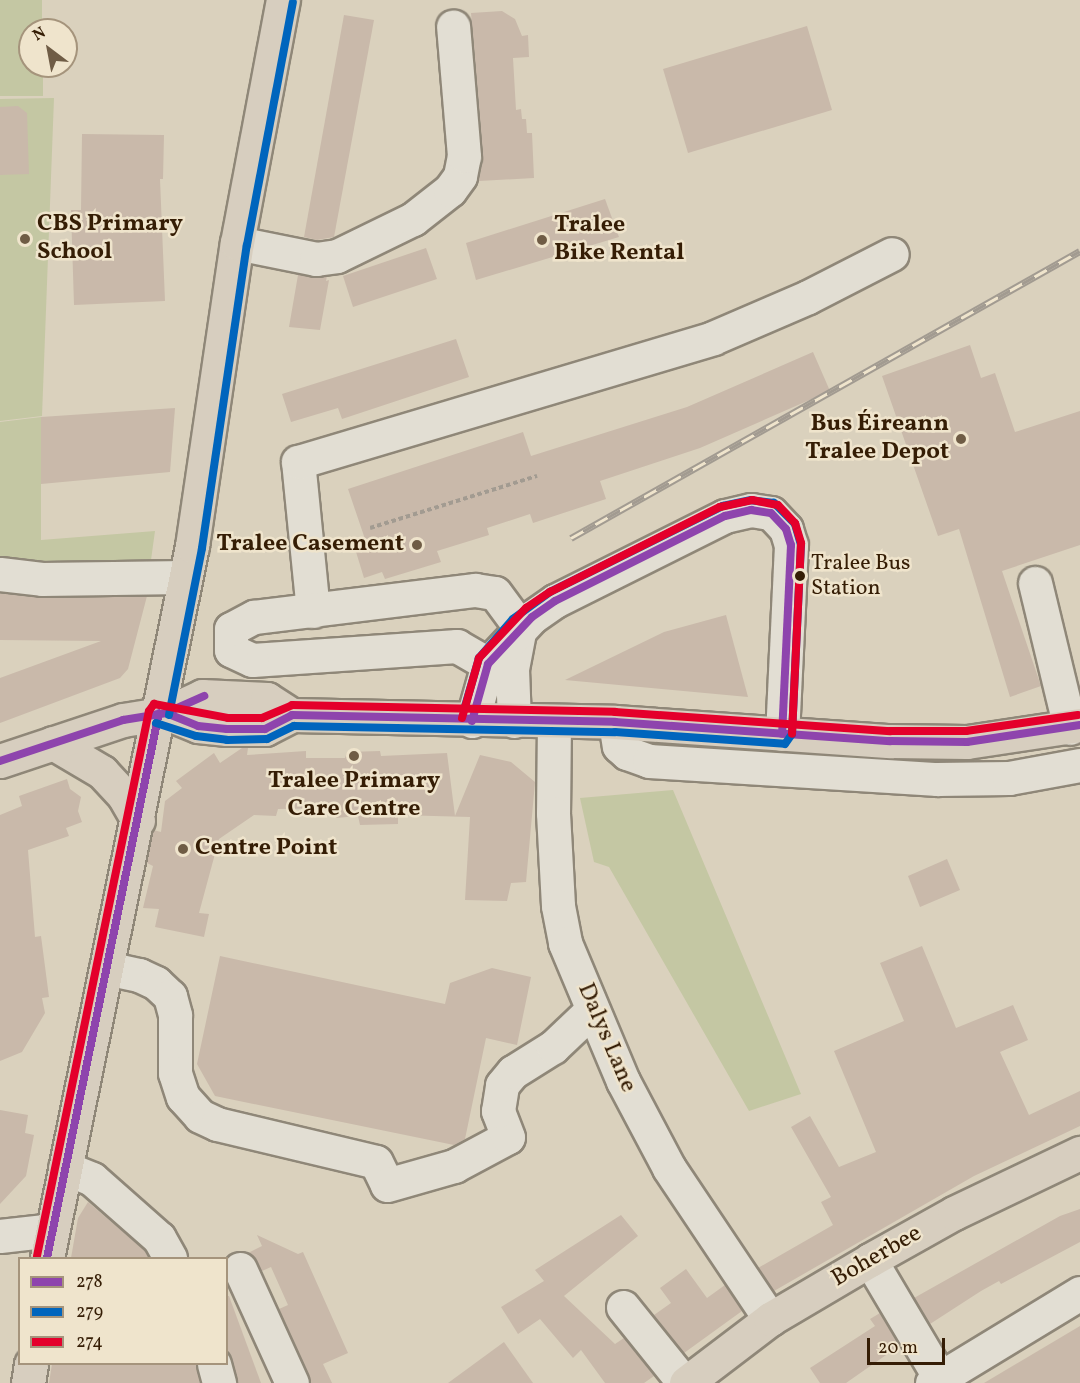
<!DOCTYPE html>
<meta charset="utf-8">
<style>
body{margin:0}
#map{position:relative;width:1080px;height:1383px;overflow:hidden;background:#dad1bd;font-family:Vollkorn,serif}
div>[style]{position:absolute}
[style*='--x']{left:calc(var(--x)*1px);top:calc(var(--y)*1px);width:calc(var(--w)*1px);rotate:calc(var(--a)*1deg)}
.green>*{inset:0;background:#c4c7a3}
.building>*{inset:0;background:#c9b9aa}
.path>*{height:4px;margin-top:-2px;transform-origin:0;background:repeating-linear-gradient(90deg,#a29b91 0 4.5px,transparent 0 7.5px)}
.roads{filter:drop-shadow(2px 0 #8f8778) drop-shadow(-2px 0 #8f8778) drop-shadow(0 2px #8f8778) drop-shadow(0 -2px #8f8778)}
.minor>*{height:33px;margin:-16.5px;padding:0 16.5px;transform-origin:16.5px;border-radius:16.5px;background:#e2ded3}
.major>*{height:33px;margin:-16.5px;padding:0 16.5px;transform-origin:16.5px;border-radius:16.5px;background:#d7cebf}
.rail>*{height:7px;margin-top:-3.5px;transform-origin:0;background:repeating-linear-gradient(90deg,#efe4cc 0 14px,#a29b91 0 28px);box-sizing:border-box;border-block:2px solid #a29b91}
.bus-1>*{height:8px;margin:-4px;padding:0 4px;transform-origin:4px;border-radius:4px;background:#8e44ad}
.bus-2>*{height:8px;margin:-4px;padding:0 4px;transform-origin:4px;border-radius:4px;background:#0065bd}
.bus-3>*{height:8px;margin:-4px;padding:0 4px;transform-origin:4px;border-radius:4px;background:#e4002b}
.dots>*{width:16px;height:16px;translate:-50% -50%;box-sizing:border-box;border:3px solid #efe4cc;border-radius:50%}
span{translate:-50% -50%;white-space:nowrap;text-align:center;line-height:1.15;-webkit-text-stroke:5px #efe4cc;paint-order:stroke}
.bus-label{font-size:22px;color:#351d05}
.left{translate:0 -50%;text-align:left}
.poi-label{font-size:24px;color:#351d05;font-weight:700}
.right{translate:-100% -50%;text-align:right}
.street-label{font-size:24px;color:#351d05}
.legend{position:absolute;left:18px;top:1257px;width:210px;height:108px;box-sizing:border-box;background:#efe4cc;border:2px solid #a5947c;margin:0;padding:8px 10px;list-style:none;font-size:18px;color:#351d05}
.legend li{display:flex;align-items:center;gap:12px;height:30px}
.legend b{width:30px;border:2px solid #a5947c}
.north{position:absolute;left:18px;top:18px;width:60px;height:60px;box-sizing:border-box;background:#efe4cc;border:2px solid #a5947c;border-radius:50%;rotate:328deg;font-size:16px;font-weight:700;line-height:24px;text-align:center;color:#351d05}
.north::after{content:'';display:block;margin:auto;width:21px;height:27px;background:#6f5c45;clip-path:polygon(50% 0,100% 100%,50% 72%,0 100%)}
.scale{position:absolute;left:867px;top:1338px;width:78px;height:27px;box-sizing:border-box;border:3px solid #351d05;border-top:0;padding-left:8px;font-size:18px;line-height:21px;white-space:nowrap;color:#351d05;-webkit-text-stroke:4px #efe4cc;paint-order:stroke}
</style>
<div id="map">
<div class="green">
<i style="clip-path:polygon(0 0,42px 0,42px 30px,30px 30px,30px 66px,43px 66px,43px 96px,0 96px)"></i>
<i style="clip-path:polygon(54px 98px,42px 416px,0 421px,0 99px)"></i>
<i style="clip-path:polygon(41px 417px,41px 540px,155px 531px,151px 560px,42px 572px,0 562px,0 422px)"></i>
<i style="clip-path:polygon(673px 790px,801px 1094px,749px 1111px,609px 867px,594px 862px,580px 798px)"></i>
</div>
<div class="building">
<i style="clip-path:polygon(502px 11px,515px 19px,522px 36px,528px 35px,529px 57px,513px 58px,516px 110px,521px 109px,522px 119px,526px 119px,527px 133px,532px 133px,534px 178px,479px 181px,483px 154px,471px 13px)"></i>
<i style="clip-path:polygon(344px 15px,374px 20px,334px 237px,317px 240px,304px 237px)"></i>
<i style="clip-path:polygon(807px 26px,832px 110px,688px 153px,663px 69px)"></i>
<i style="clip-path:polygon(18px 106px,27px 113px,29px 174px,0 175px,0 107px)"></i>
<i style="clip-path:polygon(82px 134px,164px 135px,163px 179px,160px 179px,165px 301px,74px 305px,71px 210px,81px 210px)"></i>
<i style="clip-path:polygon(605px 199px,619px 237px,476px 280px,466px 243px)"></i>
<i style="clip-path:polygon(426px 248px,437px 279px,353px 307px,343px 276px)"></i>
<i style="clip-path:polygon(298px 275px,327px 276px,326px 281px,329px 280px,320px 330px,289px 327px)"></i>
<i style="clip-path:polygon(456px 339px,469px 377px,342px 419px,338px 408px,291px 422px,282px 394px)"></i>
<i style="clip-path:polygon(970px 345px,981px 378px,995px 373px,1015px 432px,1080px 411px,1080px 545px,1002px 571px,1041px 686px,1010px 697px,959px 529px,938px 536px,882px 376px)"></i>
<i style="clip-path:polygon(813px 352px,830px 391px,700px 448px,600px 481px,606px 499px,533px 523px,530px 514px,487px 528px,489px 535px,437px 551px,441px 562px,385px 579px,382px 572px,364px 578px,353px 542px,365px 539px,348px 489px,523px 432px,531px 456px,687px 407px)"></i>
<i style="clip-path:polygon(175px 408px,170px 472px,41px 484px,41px 417px)"></i>
<i style="clip-path:polygon(0 593px,42px 598px,147px 596px,128px 669px,120px 678px,0 723px,0 678px,101px 641px,0 640px)"></i>
<i style="clip-path:polygon(726px 615px,748px 697px,565px 680px,664px 632px)"></i>
<i style="clip-path:polygon(242px 748px,248px 748px,247px 755px,306px 751px,306px 758px,345px 758px,347px 752px,380px 751px,381px 756px,447px 753px,455px 816px,480px 755px,511px 762px,535px 782px,526px 882px,511px 883px,507px 901px,465px 900px,470px 817px,398px 815px,398px 824px,360px 825px,358px 816px,336px 818px,335px 808px,278px 809px,276px 816px,254px 815px,219px 839px,199px 913px,209px 914px,204px 937px,155px 927px,159px 909px,143px 908px,153px 866px,147px 863px,153px 830px,161px 832px,165px 801px,182px 788px,176px 781px,214px 753px,220px 763px)"></i>
<i style="clip-path:polygon(67px 779px,70px 789px,81px 797px,78px 811px,82px 822px,66px 828px,69px 836px,28px 850px,35px 937px,41px 936px,49px 997px,42px 998px,45px 1013px,22px 1052px,0 1061px,0 815px,22px 806px,19px 796px)"></i>
<i style="clip-path:polygon(947px 859px,960px 890px,920px 907px,908px 876px)"></i>
<i style="clip-path:polygon(922px 946px,956px 1028px,1013px 1005px,1028px 1040px,1000px 1052px,1029px 1115px,1080px 1091px,1080px 1126px,974px 1176px,774px 1291px,758px 1268px,833px 1225px,821px 1202px,831px 1197px,791px 1127px,810px 1116px,839px 1167px,876px 1152px,834px 1051px,904px 1021px,880px 963px)"></i>
<i style="clip-path:polygon(220px 956px,445px 1004px,450px 983px,492px 968px,531px 977px,517px 1045px,486px 1038px,465px 1139px,454px 1145px,215px 1096px,197px 1064px)"></i>
<i style="clip-path:polygon(0 1110px,28px 1115px,25px 1133px,34px 1135px,26px 1176px,0 1204px)"></i>
<i style="clip-path:polygon(88px 1202px,144px 1250px,149px 1258px,71px 1258px,78px 1218px)"></i>
<i style="clip-path:polygon(1080px 1209px,1080px 1242px,1001px 1284px,999px 1281px,981px 1291px,930px 1324px,914px 1298px,1060px 1216px)"></i>
<i style="clip-path:polygon(621px 1215px,638px 1236px,564px 1296px,615px 1344px,624px 1338px,654px 1376px,644px 1383px,605px 1383px,581px 1350px,573px 1358px,540px 1319px,518px 1334px,501px 1307px,544px 1281px,535px 1270px)"></i>
<i style="clip-path:polygon(257px 1235px,298px 1254px,303px 1252px,348px 1353px,323px 1364px,332px 1383px,310px 1383px,279px 1309px,288px 1305px,271px 1267px,262px 1271px,248px 1253px,262px 1246px)"></i>
<i style="clip-path:polygon(686px 1269px,707px 1298px,725px 1285px,742px 1311px,684px 1353px,654px 1315px,671px 1303px,660px 1288px)"></i>
<i style="clip-path:polygon(226px 1296px,229px 1296px,261px 1383px,237px 1383px,226px 1350px)"></i>
<i style="clip-path:polygon(880px 1313px,899px 1346px,846px 1383px,820px 1383px,810px 1368px,875px 1326px,870px 1319px)"></i>
<i style="clip-path:polygon(1080px 1326px,1080px 1383px,984px 1383px)"></i>
<i style="clip-path:polygon(504px 1342px,533px 1383px,448px 1383px)"></i>
<i style="clip-path:polygon(52px 1364px,196px 1364px,200px 1383px,49px 1383px)"></i>
</div>
<div class="path">
<i style="--x:370;--y:528;--w:175;--a:-17.3"></i>
</div>
<div class="roads">
<div class="minor">
<i style="--x:237;--y:243;--w:81;--a:11.4"></i>
<i style="--x:316;--y:259;--w:21;--a:-8"></i>
<i style="--x:337;--y:256;--w:85;--a:-26"></i>
<i style="--x:413;--y:219;--w:47;--a:-38.1"></i>
<i style="--x:450;--y:190;--w:17;--a:-54"></i>
<i style="--x:460;--y:176;--w:20;--a:-79"></i>
<i style="--x:464;--y:156;--w:130;--a:-94.8"></i>
<i style="--x:0;--y:574;--w:42;--a:6.8"></i>
<i style="--x:42;--y:579;--w:143;--a:-0.8"></i>
<i style="--x:1035;--y:583;--w:149;--a:76.4"></i>
<i style="--x:313;--y:611;--w:150;--a:-95.7"></i>
<i style="--x:298;--y:462;--w:433;--a:-16.6"></i>
<i style="--x:713;--y:338;--w:103;--a:-23.3"></i>
<i style="--x:808;--y:297;--w:94;--a:-27.1"></i>
<i style="--x:488;--y:664;--w:36;--a:-150"></i>
<i style="--x:457;--y:646;--w:205;--a:176.1"></i>
<i style="--x:252;--y:660;--w:23;--a:-155"></i>
<i style="--x:231;--y:650;--w:21;--a:-90"></i>
<i style="--x:231;--y:629;--w:26;--a:-28"></i>
<i style="--x:254;--y:617;--w:223;--a:-7"></i>
<i style="--x:475;--y:590;--w:20;--a:9"></i>
<i style="--x:495;--y:593;--w:42;--a:53.7"></i>
<i style="--x:520;--y:627;--w:43;--a:100.8"></i>
<i style="--x:512;--y:669;--w:52;--a:87.8"></i>
<i style="--x:472;--y:721;--w:59;--a:-74.3"></i>
<i style="--x:488;--y:664;--w:64;--a:-46.9"></i>
<i style="--x:532;--y:617;--w:28;--a:-35"></i>
<i style="--x:555;--y:601;--w:190;--a:-26.6"></i>
<i style="--x:725;--y:516;--w:27;--a:-13"></i>
<i style="--x:751;--y:510;--w:20;--a:9"></i>
<i style="--x:771;--y:513;--w:22;--a:47"></i>
<i style="--x:786;--y:529;--w:17;--a:73"></i>
<i style="--x:791;--y:545;--w:189;--a:92.7"></i>
<i style="--x:554;--y:721;--w:92;--a:90.6"></i>
<i style="--x:553;--y:813;--w:93;--a:86.9"></i>
<i style="--x:558;--y:906;--w:38;--a:79"></i>
<i style="--x:565;--y:943;--w:150;--a:67.2"></i>
<i style="--x:623;--y:1081;--w:98;--a:62.1"></i>
<i style="--x:669;--y:1168;--w:182;--a:56.2"></i>
<i style="--x:615;--y:722;--w:24;--a:81"></i>
<i style="--x:619;--y:746;--w:11;--a:41"></i>
<i style="--x:627;--y:753;--w:23;--a:20"></i>
<i style="--x:649;--y:761;--w:289;--a:3.6"></i>
<i style="--x:937;--y:779;--w:72;--a:-0.8"></i>
<i style="--x:1009;--y:778;--w:72;--a:-10.4"></i>
<i style="--x:106;--y:968;--w:34;--a:12"></i>
<i style="--x:139;--y:975;--w:19;--a:25"></i>
<i style="--x:156;--y:983;--w:19;--a:43"></i>
<i style="--x:170;--y:996;--w:20;--a:75"></i>
<i style="--x:175;--y:1015;--w:58;--a:90"></i>
<i style="--x:175;--y:1073;--w:25;--a:72"></i>
<i style="--x:183;--y:1097;--w:25;--a:48"></i>
<i style="--x:200;--y:1116;--w:19;--a:25"></i>
<i style="--x:217;--y:1124;--w:163;--a:13.4"></i>
<i style="--x:376;--y:1162;--w:25;--a:64"></i>
<i style="--x:387;--y:1185;--w:70;--a:-15.8"></i>
<i style="--x:454;--y:1166;--w:61;--a:-28.2"></i>
<i style="--x:508;--y:1137;--w:28;--a:-111"></i>
<i style="--x:498;--y:1111;--w:26;--a:-81"></i>
<i style="--x:502;--y:1085;--w:17;--a:-50"></i>
<i style="--x:513;--y:1072;--w:47;--a:-32"></i>
<i style="--x:553;--y:1047;--w:54;--a:-43.5"></i>
<i style="--x:65;--y:1168;--w:29;--a:22"></i>
<i style="--x:92;--y:1179;--w:89;--a:41.4"></i>
<i style="--x:159;--y:1238;--w:23;--a:61"></i>
<i style="--x:0;--y:1236;--w:52;--a:-6.6"></i>
<i style="--x:870;--y:1260;--w:137;--a:59.3"></i>
<i style="--x:240;--y:1269;--w:125;--a:65.5"></i>
<i style="--x:623;--y:1307;--w:97;--a:51.2"></i>
<i style="--x:214;--y:1364;--w:20;--a:75"></i>
<i style="--x:932;--y:1383;--w:173;--a:-31.3"></i>
</div>
<div class="major">
<i style="--x:166;--y:713;--w:35;--a:22"></i>
<i style="--x:198;--y:726;--w:29;--a:6"></i>
<i style="--x:227;--y:729;--w:38;--a:0"></i>
<i style="--x:265;--y:729;--w:30;--a:-27"></i>
<i style="--x:292;--y:715;--w:323;--a:1.2"></i>
<i style="--x:615;--y:722;--w:276;--a:4"></i>
<i style="--x:890;--y:741;--w:77;--a:0.7"></i>
<i style="--x:967;--y:742;--w:114;--a:-8.6"></i>
<i style="--x:53;--y:743;--w:57;--a:30.6"></i>
<i style="--x:102;--y:772;--w:33;--a:47"></i>
<i style="--x:124;--y:796;--w:28;--a:60"></i>
<i style="--x:0;--y:761;--w:130;--a:-18.4"></i>
<i style="--x:123;--y:720;--w:44;--a:-9.2"></i>
<i style="--x:166;--y:713;--w:40;--a:-25"></i>
<i style="--x:202;--y:696;--w:65;--a:2.6"></i>
<i style="--x:267;--y:699;--w:30;--a:33"></i>
<i style="--x:47;--y:1258;--w:727;--a:-78.49"></i>
<i style="--x:192;--y:546;--w:306;--a:-81.6"></i>
<i style="--x:237;--y:243;--w:247;--a:-79.3"></i>
<i style="--x:28;--y:1383;--w:19;--a:-81"></i>
<i style="--x:686;--y:1383;--w:106;--a:-37.3"></i>
<i style="--x:770;--y:1319;--w:116;--a:-30.5"></i>
<i style="--x:870;--y:1260;--w:96;--a:-29.2"></i>
<i style="--x:954;--y:1213;--w:140;--a:-25.5"></i>
</div>
</div>
<div class="rail">
<i style="--x:571;--y:538;--w:584;--a:-29.42"></i>
</div>
<div class="bus-1">
<i style="--x:166;--y:713;--w:35;--a:22"></i>
<i style="--x:198;--y:726;--w:29;--a:6"></i>
<i style="--x:227;--y:729;--w:38;--a:0"></i>
<i style="--x:265;--y:729;--w:30;--a:-27"></i>
<i style="--x:292;--y:715;--w:323;--a:1.2"></i>
<i style="--x:615;--y:722;--w:276;--a:4"></i>
<i style="--x:890;--y:741;--w:77;--a:0.7"></i>
<i style="--x:967;--y:742;--w:114;--a:-8.6"></i>
<i style="--x:472;--y:721;--w:59;--a:-74.3"></i>
<i style="--x:488;--y:664;--w:64;--a:-46.9"></i>
<i style="--x:532;--y:617;--w:28;--a:-35"></i>
<i style="--x:555;--y:601;--w:190;--a:-26.6"></i>
<i style="--x:725;--y:516;--w:27;--a:-13"></i>
<i style="--x:751;--y:510;--w:20;--a:9"></i>
<i style="--x:771;--y:513;--w:22;--a:47"></i>
<i style="--x:786;--y:529;--w:17;--a:73"></i>
<i style="--x:791;--y:545;--w:189;--a:92.7"></i>
<i style="--x:0;--y:761;--w:130;--a:-18.4"></i>
<i style="--x:123;--y:720;--w:44;--a:-9.2"></i>
<i style="--x:166;--y:713;--w:42;--a:-24.1"></i>
<i style="--x:47;--y:1258;--w:556;--a:-78.39"></i>
</div>
<div class="bus-2">
<i style="--x:169;--y:715;--w:170;--a:-78.8"></i>
<i style="--x:202;--y:548;--w:306;--a:-81.6"></i>
<i style="--x:247;--y:245;--w:247;--a:-79.3"></i>
<i style="--x:156;--y:723;--w:42;--a:18"></i>
<i style="--x:196;--y:736;--w:31;--a:7"></i>
<i style="--x:227;--y:740;--w:40;--a:-1.4"></i>
<i style="--x:267;--y:739;--w:30;--a:-26"></i>
<i style="--x:294;--y:726;--w:321;--a:1.1"></i>
<i style="--x:615;--y:732;--w:170;--a:4"></i>
<i style="--x:785;--y:744;--w:12;--a:-55"></i>
<i style="--x:792;--y:734;--w:189;--a:-87.3"></i>
<i style="--x:801;--y:545;--w:22;--a:-106"></i>
<i style="--x:795;--y:524;--w:30;--a:-135"></i>
<i style="--x:774;--y:503;--w:23;--a:-173"></i>
<i style="--x:751;--y:500;--w:29;--a:168"></i>
<i style="--x:723;--y:506;--w:193;--a:153.6"></i>
<i style="--x:550;--y:592;--w:46;--a:143.9"></i>
<i style="--x:513;--y:619;--w:52;--a:131.1"></i>
<i style="--x:479;--y:658;--w:54;--a:106.1"></i>
</div>
<div class="bus-3">
<i style="--x:462;--y:718;--w:62;--a:-74.2"></i>
<i style="--x:479;--y:658;--w:69;--a:-46.8"></i>
<i style="--x:526;--y:608;--w:29;--a:-34"></i>
<i style="--x:550;--y:592;--w:190;--a:-26.6"></i>
<i style="--x:720;--y:507;--w:33;--a:-12"></i>
<i style="--x:752;--y:500;--w:26;--a:11"></i>
<i style="--x:778;--y:505;--w:25;--a:47"></i>
<i style="--x:795;--y:523;--w:21;--a:73"></i>
<i style="--x:801;--y:543;--w:191;--a:92.7"></i>
<i style="--x:37;--y:1256;--w:556;--a:-78.39"></i>
<i style="--x:149;--y:711;--w:9;--a:-54"></i>
<i style="--x:154;--y:704;--w:75;--a:10.7"></i>
<i style="--x:228;--y:718;--w:34;--a:0"></i>
<i style="--x:262;--y:718;--w:33;--a:-23"></i>
<i style="--x:292;--y:705;--w:323;--a:1.2"></i>
<i style="--x:615;--y:712;--w:276;--a:4"></i>
<i style="--x:890;--y:731;--w:76;--a:0"></i>
<i style="--x:966;--y:731;--w:113;--a:-8.1"></i>
</div>
<div class="dots">
<i style="left:25px;top:239px;background:#6f5c45"></i>
<i style="left:542px;top:240px;background:#6f5c45"></i>
<i style="left:961px;top:439px;background:#6f5c45"></i>
<i style="left:417px;top:545px;background:#6f5c45"></i>
<i style="left:800px;top:576px;background:#351d05"></i>
<i style="left:354px;top:756px;background:#6f5c45"></i>
<i style="left:183px;top:849px;background:#6f5c45"></i>
</div>
<div class="bus-label">
<span class="left" style="left:811px;top:576px">Tralee Bus<br>Station</span>
</div>
<div class="poi-label">
<span class="left" style="left:37px;top:239px">CBS Primary<br>School</span>
<span class="left" style="left:554px;top:240px">Tralee<br>Bike Rental</span>
<span class="right" style="left:949px;top:439px">Bus Éireann<br>Tralee Depot</span>
<span class="right" style="left:404px;top:545px">Tralee Casement</span>
<span style="left:354px;top:796px">Tralee Primary<br>Care Centre</span>
<span class="left" style="left:195px;top:849px">Centre Point</span>
</div>
<div class="street-label">
<span style="left:606px;top:1038px;rotate:67deg">Dalys Lane</span>
<span style="left:877px;top:1257px;rotate:-30deg">Boherbee</span>
</div>
<ul class="legend">
<li><b style="height:8px;background:#8e44ad"></b>278</li>
<li><b style="height:8px;background:#0065bd"></b>279</li>
<li><b style="height:8px;background:#e4002b"></b>274</li>
</ul>
<div class="north">N</div>
<div class="scale">20 m</div>
</div>
